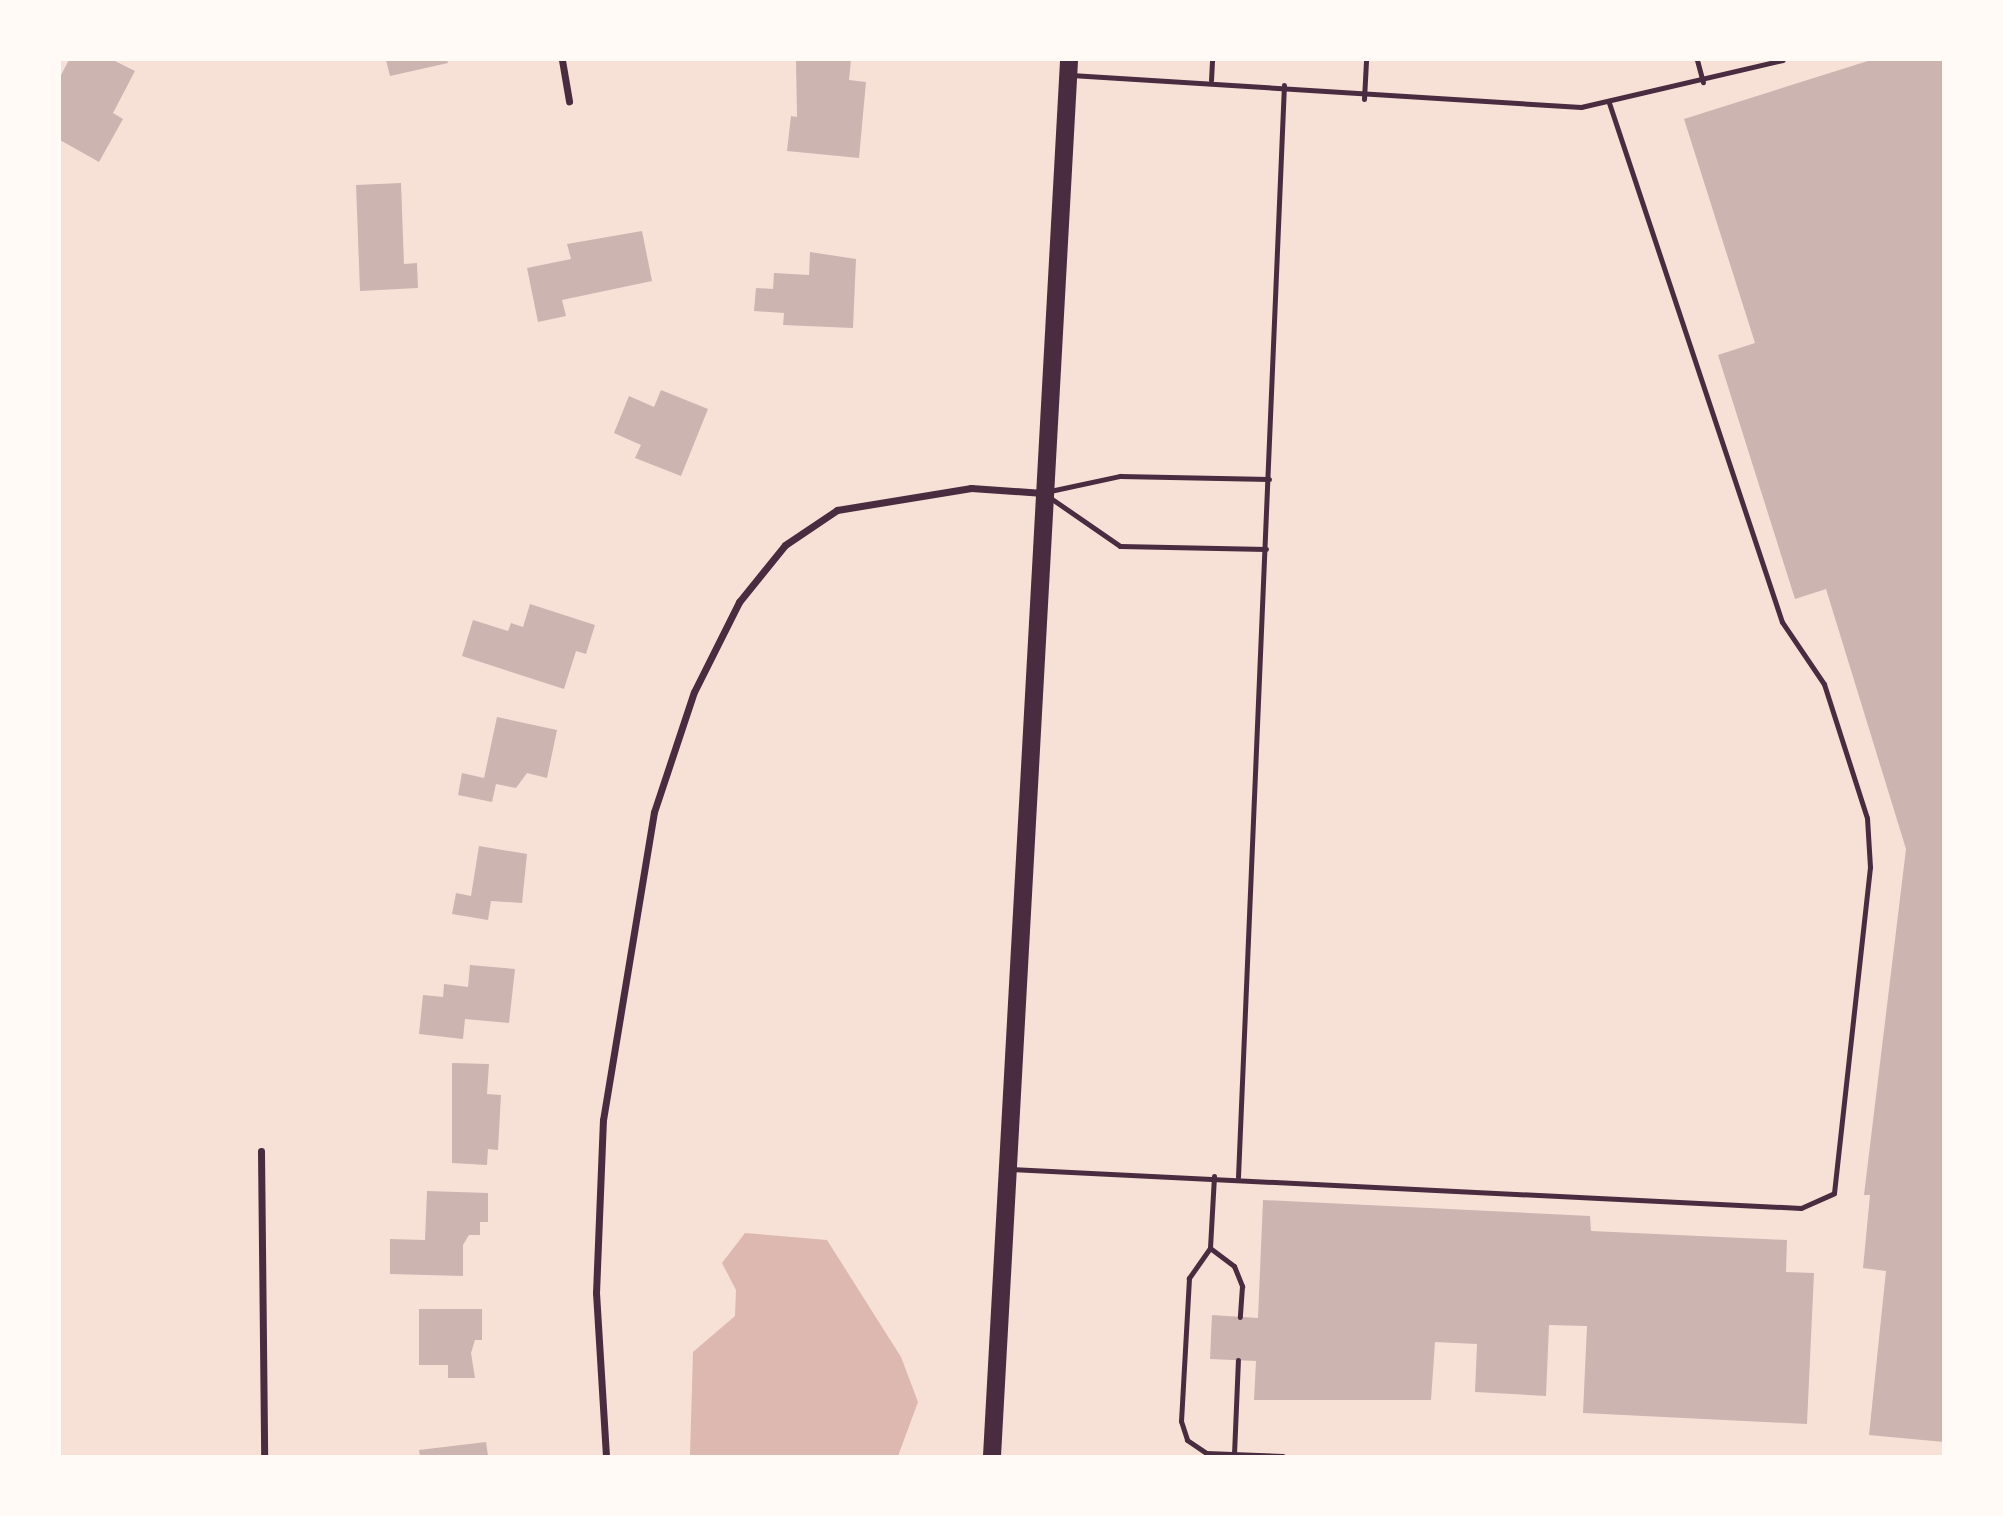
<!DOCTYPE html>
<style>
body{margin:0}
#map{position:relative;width:2003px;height:1516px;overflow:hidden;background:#f7e1d7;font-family:Quicksand,sans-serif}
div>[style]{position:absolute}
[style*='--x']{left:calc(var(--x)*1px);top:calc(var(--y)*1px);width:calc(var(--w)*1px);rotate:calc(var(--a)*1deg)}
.water>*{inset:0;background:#dcb8b0}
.building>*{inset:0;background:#ccb4b1}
.service>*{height:5px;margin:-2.5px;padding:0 2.5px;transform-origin:2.5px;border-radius:2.5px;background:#4a2c40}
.minor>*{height:7px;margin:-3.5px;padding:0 3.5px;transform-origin:3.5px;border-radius:3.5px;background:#4a2c40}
.primary>*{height:18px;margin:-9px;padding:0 9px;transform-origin:9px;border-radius:9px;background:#4a2c40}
span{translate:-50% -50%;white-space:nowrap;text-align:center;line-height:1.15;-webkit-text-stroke:5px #fffaf5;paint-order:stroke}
.frame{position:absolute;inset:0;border:61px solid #fffaf5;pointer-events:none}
</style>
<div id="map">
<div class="water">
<i style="clip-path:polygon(745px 1233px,827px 1240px,901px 1357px,918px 1402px,898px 1456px,690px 1456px,693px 1352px,735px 1316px,736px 1290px,722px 1263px)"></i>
</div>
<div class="building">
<i style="clip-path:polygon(69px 60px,113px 60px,135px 71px,113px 113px,123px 119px,99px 162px,60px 140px,60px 77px)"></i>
<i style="clip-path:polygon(386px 60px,447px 60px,448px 63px,390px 76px)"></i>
<i style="clip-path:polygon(796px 60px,851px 60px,849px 80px,866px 82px,859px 158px,787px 151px,791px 116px,797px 117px)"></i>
<i style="clip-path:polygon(1871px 60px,1944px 60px,1944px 1442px,1869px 1435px,1886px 1271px,1863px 1268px,1870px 1195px,1864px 1195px,1906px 849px,1826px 589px,1795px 599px,1718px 355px,1755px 343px,1684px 119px)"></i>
<i style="clip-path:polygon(401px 183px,404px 264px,417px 263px,418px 288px,360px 291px,356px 185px)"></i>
<i style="clip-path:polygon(642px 231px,652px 281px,562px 300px,566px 316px,538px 322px,527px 268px,571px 259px,567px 244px)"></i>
<i style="clip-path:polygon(810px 252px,856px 259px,853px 328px,783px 325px,784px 313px,754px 311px,756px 288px,773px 289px,774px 273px,809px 275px)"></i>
<i style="clip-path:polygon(661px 390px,708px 409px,681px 476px,635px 458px,641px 445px,614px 433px,629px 396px,654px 407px)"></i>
<i style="clip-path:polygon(530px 604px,595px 625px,586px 654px,576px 651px,564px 689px,462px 656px,473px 620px,508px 631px,511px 623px,523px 627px)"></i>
<i style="clip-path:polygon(497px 717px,557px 730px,547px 778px,527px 773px,516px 788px,496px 784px,492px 802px,458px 795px,462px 773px,484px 778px)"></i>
<i style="clip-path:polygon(479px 846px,527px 854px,522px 903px,491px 901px,488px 920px,452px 914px,456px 893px,471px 896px)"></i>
<i style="clip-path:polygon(470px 965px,515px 969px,509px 1023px,465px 1019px,463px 1039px,419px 1034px,423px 995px,443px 997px,444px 984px,468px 987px)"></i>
<i style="clip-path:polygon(452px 1063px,489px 1064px,487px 1094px,501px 1095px,498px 1150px,488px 1149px,487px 1165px,452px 1163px)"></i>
<i style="clip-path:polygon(427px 1191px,488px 1193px,488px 1222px,480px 1222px,480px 1235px,469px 1235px,463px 1245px,463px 1276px,390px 1274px,390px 1239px,425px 1240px)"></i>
<i style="clip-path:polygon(1263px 1200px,1590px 1216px,1591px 1231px,1787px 1240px,1786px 1272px,1814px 1273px,1807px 1424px,1583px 1413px,1587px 1326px,1549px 1325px,1546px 1396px,1475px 1392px,1477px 1344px,1435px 1342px,1431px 1400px,1254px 1400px,1256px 1361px,1210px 1359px,1212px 1315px,1258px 1318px)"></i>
<i style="clip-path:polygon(419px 1309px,482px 1309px,482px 1340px,475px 1340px,471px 1353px,475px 1378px,448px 1378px,448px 1365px,419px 1365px)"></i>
<i style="clip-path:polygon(486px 1442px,488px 1456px,420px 1456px,419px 1450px)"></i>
</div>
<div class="service">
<i style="--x:1697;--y:60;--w:23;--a:75"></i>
<i style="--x:1071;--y:75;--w:511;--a:3.59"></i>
<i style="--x:1581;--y:107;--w:207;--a:-13.1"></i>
<i style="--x:1211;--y:80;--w:20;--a:-87"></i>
<i style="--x:1364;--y:99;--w:39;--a:-87"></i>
<i style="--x:1050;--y:491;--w:72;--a:-12.1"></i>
<i style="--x:1120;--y:476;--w:149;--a:1.2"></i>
<i style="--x:1049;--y:497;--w:86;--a:34.6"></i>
<i style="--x:1120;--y:546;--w:146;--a:1.2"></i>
<i style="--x:1010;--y:1169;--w:792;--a:2.82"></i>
<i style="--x:1801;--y:1208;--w:36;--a:-24"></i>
<i style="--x:1834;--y:1193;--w:328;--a:-83.7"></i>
<i style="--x:1870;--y:867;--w:49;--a:-93.5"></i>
<i style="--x:1867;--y:818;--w:141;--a:-107.8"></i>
<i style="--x:1824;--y:684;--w:75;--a:-124.1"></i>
<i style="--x:1782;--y:622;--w:547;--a:-108.43"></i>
<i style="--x:1214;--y:1176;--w:72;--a:93.2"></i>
<i style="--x:1210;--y:1248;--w:37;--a:125"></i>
<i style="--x:1189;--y:1278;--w:143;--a:93.2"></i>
<i style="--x:1181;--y:1421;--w:20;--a:72"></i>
<i style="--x:1187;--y:1440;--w:23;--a:34"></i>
<i style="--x:1206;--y:1453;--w:77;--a:2.2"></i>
<i style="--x:1238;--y:1177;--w:1093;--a:-87.59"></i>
<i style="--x:1210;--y:1248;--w:30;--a:37"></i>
<i style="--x:1234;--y:1266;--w:22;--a:68"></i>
<i style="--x:1242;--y:1286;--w:31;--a:94"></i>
<i style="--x:1234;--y:1454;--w:94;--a:-87.6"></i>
</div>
<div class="minor">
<i style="--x:562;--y:60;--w:42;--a:80.3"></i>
<i style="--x:261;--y:1151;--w:305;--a:89.4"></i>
<i style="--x:606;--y:1456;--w:163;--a:-93.5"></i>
<i style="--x:596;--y:1293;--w:173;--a:-87.7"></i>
<i style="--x:603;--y:1120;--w:312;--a:-80.6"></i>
<i style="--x:654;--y:812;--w:126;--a:-71.6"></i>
<i style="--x:694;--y:692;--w:101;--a:-63.4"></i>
<i style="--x:739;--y:602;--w:73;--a:-51.1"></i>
<i style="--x:785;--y:545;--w:63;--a:-33.9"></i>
<i style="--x:837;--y:510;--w:136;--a:-9.3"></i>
<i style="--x:971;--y:488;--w:72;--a:4"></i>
</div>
<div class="primary">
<i style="--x:992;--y:1456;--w:1398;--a:-86.84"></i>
</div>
<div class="frame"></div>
</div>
